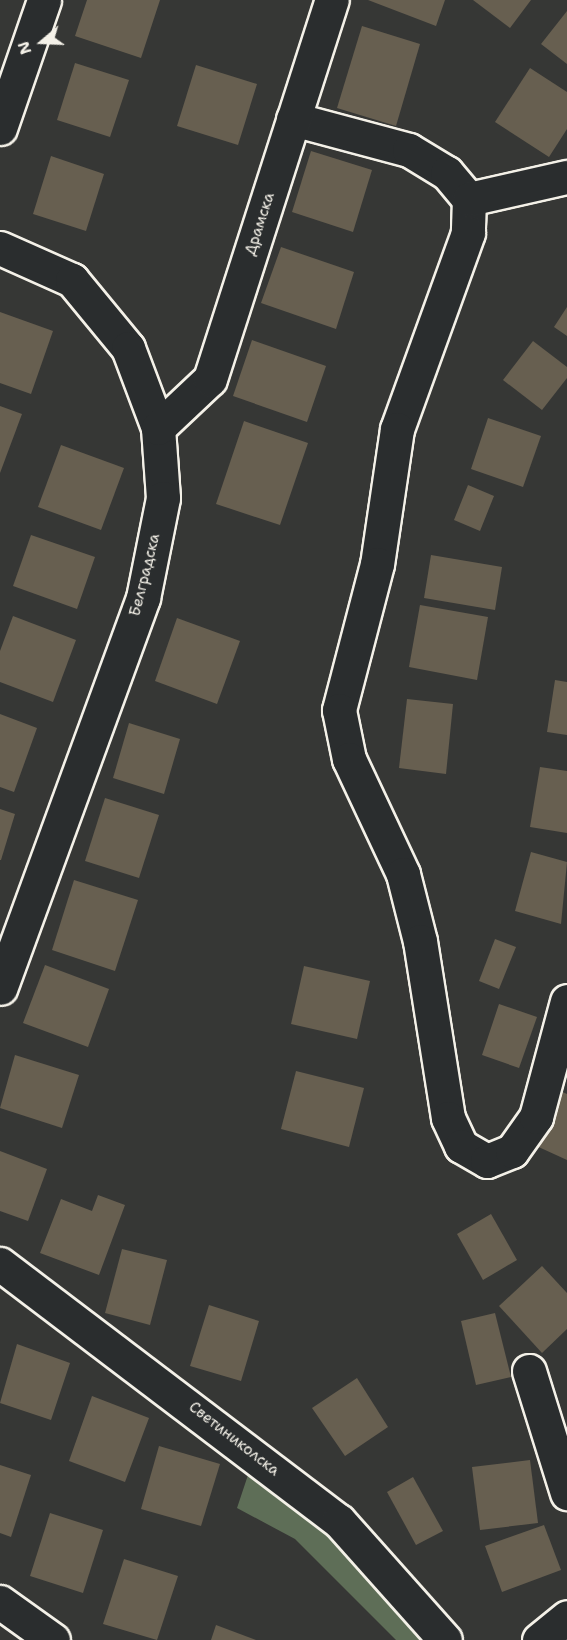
<!DOCTYPE html>
<meta charset="utf-8">
<style>
body{margin:0}
#map{position:relative;width:567px;height:1640px;overflow:hidden;background:#363735;font-family:"Shantell Sans",sans-serif}
div>[style]{position:absolute}
[style*='--x']{left:calc(var(--x)*1px);top:calc(var(--y)*1px);width:calc(var(--w)*1px);rotate:calc(var(--a)*1deg)}
.green>*{inset:0;background:#5e6e57}
.building>*{inset:0;background:#675f50}
.roads{filter:drop-shadow(2px 0 #f4f1e8) drop-shadow(-2px 0 #f4f1e8) drop-shadow(0 2px #f4f1e8) drop-shadow(0 -2px #f4f1e8)}
.street>*{height:33px;margin:-16.5px;padding:0 16.5px;transform-origin:16.5px;border-radius:16.5px;background:#2a2d2e}
span{translate:-50% -50%;white-space:nowrap;text-align:center;line-height:1.15;-webkit-text-stroke:4.5px #2a2d2e;paint-order:stroke}
.street-label{font-size:15px;color:#f4f1e8}
.north{position:absolute;left:12px;top:12px;width:60px;height:60px;-webkit-text-stroke:4px #2a2d2e;paint-order:stroke;rotate:251deg;font-size:16px;font-weight:700;line-height:24px;text-align:center;color:#f4f1e8}
.north::after{content:'';display:block;margin:auto;width:21px;height:27px;background:#f4f1e8;clip-path:polygon(50% 0,100% 100%,50% 72%,0 100%)}
</style>
<div id="map">
<div class="green">
<i style="clip-path:polygon(251px 1466px,331px 1525px,429px 1640px,396px 1640px,295px 1539px,237px 1508px)"></i>
</div>
<div class="building">
<i style="clip-path:polygon(87px 0,160px 0,141px 58px,75px 36px)"></i>
<i style="clip-path:polygon(368px 0,445px 0,436px 26px)"></i>
<i style="clip-path:polygon(473px 0,531px 0,510px 28px)"></i>
<i style="clip-path:polygon(567px 11px,567px 64px,541px 44px)"></i>
<i style="clip-path:polygon(362px 26px,420px 44px,396px 126px,337px 108px)"></i>
<i style="clip-path:polygon(75px 63px,129px 80px,110px 137px,57px 120px)"></i>
<i style="clip-path:polygon(196px 65px,257px 84px,238px 145px,177px 126px)"></i>
<i style="clip-path:polygon(530px 68px,567px 92px,567px 129px,549px 157px,495px 122px)"></i>
<i style="clip-path:polygon(311px 151px,372px 170px,353px 232px,292px 212px)"></i>
<i style="clip-path:polygon(51px 156px,104px 174px,86px 231px,33px 214px)"></i>
<i style="clip-path:polygon(281px 247px,354px 272px,336px 329px,261px 303px)"></i>
<i style="clip-path:polygon(567px 307px,567px 336px,554px 327px)"></i>
<i style="clip-path:polygon(0 312px,53px 331px,31px 394px,0 383px)"></i>
<i style="clip-path:polygon(252px 340px,326px 366px,307px 422px,233px 396px)"></i>
<i style="clip-path:polygon(533px 341px,567px 367px,567px 378px,542px 410px,503px 380px)"></i>
<i style="clip-path:polygon(0 406px,22px 414px,0 473px)"></i>
<i style="clip-path:polygon(488px 418px,541px 436px,523px 487px,471px 469px)"></i>
<i style="clip-path:polygon(244px 421px,308px 443px,280px 525px,216px 504px)"></i>
<i style="clip-path:polygon(61px 445px,124px 468px,101px 530px,38px 507px)"></i>
<i style="clip-path:polygon(468px 485px,494px 496px,480px 531px,454px 520px)"></i>
<i style="clip-path:polygon(31px 535px,95px 557px,77px 609px,13px 586px)"></i>
<i style="clip-path:polygon(431px 555px,502px 567px,495px 610px,424px 598px)"></i>
<i style="clip-path:polygon(420px 605px,488px 617px,477px 680px,409px 667px)"></i>
<i style="clip-path:polygon(13px 616px,76px 640px,53px 702px,0 682px,0 651px)"></i>
<i style="clip-path:polygon(177px 618px,240px 641px,217px 704px,155px 681px)"></i>
<i style="clip-path:polygon(555px 680px,567px 682px,567px 735px,547px 732px)"></i>
<i style="clip-path:polygon(407px 699px,453px 704px,446px 774px,399px 768px)"></i>
<i style="clip-path:polygon(0 714px,37px 728px,14px 792px,0 787px)"></i>
<i style="clip-path:polygon(129px 723px,180px 739px,164px 794px,113px 778px)"></i>
<i style="clip-path:polygon(540px 767px,567px 771px,567px 833px,530px 827px)"></i>
<i style="clip-path:polygon(105px 798px,159px 815px,139px 878px,85px 861px)"></i>
<i style="clip-path:polygon(0 809px,15px 814px,1px 860px,0 860px)"></i>
<i style="clip-path:polygon(531px 852px,567px 862px,561px 924px,515px 911px)"></i>
<i style="clip-path:polygon(74px 880px,138px 900px,115px 971px,52px 950px)"></i>
<i style="clip-path:polygon(495px 939px,516px 947px,499px 989px,479px 981px)"></i>
<i style="clip-path:polygon(45px 965px,109px 989px,88px 1047px,23px 1023px)"></i>
<i style="clip-path:polygon(304px 966px,370px 981px,357px 1039px,291px 1024px)"></i>
<i style="clip-path:polygon(499px 1004px,537px 1017px,519px 1068px,482px 1055px)"></i>
<i style="clip-path:polygon(15px 1055px,79px 1075px,62px 1128px,0 1108px)"></i>
<i style="clip-path:polygon(296px 1071px,364px 1088px,349px 1147px,281px 1129px)"></i>
<i style="clip-path:polygon(558px 1090px,567px 1094px,567px 1160px,532px 1144px)"></i>
<i style="clip-path:polygon(0 1151px,47px 1169px,28px 1221px,0 1211px)"></i>
<i style="clip-path:polygon(98px 1195px,125px 1205px,99px 1275px,40px 1253px,61px 1199px,92px 1211px)"></i>
<i style="clip-path:polygon(491px 1214px,517px 1260px,483px 1280px,457px 1234px)"></i>
<i style="clip-path:polygon(122px 1249px,167px 1260px,150px 1325px,105px 1313px)"></i>
<i style="clip-path:polygon(542px 1266px,567px 1293px,567px 1329px,542px 1353px,499px 1306px)"></i>
<i style="clip-path:polygon(209px 1305px,259px 1321px,241px 1381px,190px 1366px)"></i>
<i style="clip-path:polygon(495px 1313px,511px 1377px,476px 1385px,461px 1321px)"></i>
<i style="clip-path:polygon(17px 1344px,70px 1363px,51px 1420px,0 1403px)"></i>
<i style="clip-path:polygon(357px 1378px,388px 1427px,345px 1456px,312px 1408px)"></i>
<i style="clip-path:polygon(92px 1396px,149px 1418px,125px 1482px,69px 1461px)"></i>
<i style="clip-path:polygon(159px 1446px,220px 1464px,201px 1526px,141px 1509px)"></i>
<i style="clip-path:polygon(530px 1460px,538px 1523px,480px 1530px,472px 1467px)"></i>
<i style="clip-path:polygon(0 1465px,31px 1475px,11px 1537px,0 1533px)"></i>
<i style="clip-path:polygon(413px 1477px,443px 1531px,416px 1545px,387px 1492px)"></i>
<i style="clip-path:polygon(50px 1513px,103px 1530px,83px 1593px,30px 1576px)"></i>
<i style="clip-path:polygon(544px 1525px,561px 1570px,502px 1592px,485px 1546px)"></i>
<i style="clip-path:polygon(124px 1559px,178px 1576px,157px 1640px,103px 1624px)"></i>
<i style="clip-path:polygon(216px 1625px,256px 1640px,211px 1640px)"></i>
</div>
<div class="roads">
<div class="street">
<i style="--x:293;--y:119;--w:120;--a:15"></i>
<i style="--x:409;--y:150;--w:44;--a:31.2"></i>
<i style="--x:447;--y:173;--w:34;--a:50"></i>
<i style="--x:469;--y:199;--w:34;--a:92"></i>
<i style="--x:468;--y:233;--w:208;--a:109.9"></i>
<i style="--x:397;--y:429;--w:136;--a:98.4"></i>
<i style="--x:377;--y:564;--w:151;--a:104.6"></i>
<i style="--x:339;--y:710;--w:50;--a:78.5"></i>
<i style="--x:349;--y:759;--w:127;--a:64.8"></i>
<i style="--x:403;--y:874;--w:69;--a:75.8"></i>
<i style="--x:420;--y:941;--w:179;--a:81"></i>
<i style="--x:448;--y:1118;--w:31;--a:65"></i>
<i style="--x:461;--y:1146;--w:30;--a:30"></i>
<i style="--x:487;--y:1161;--w:27;--a:-22"></i>
<i style="--x:512;--y:1151;--w:42;--a:-54.8"></i>
<i style="--x:536;--y:1117;--w:120;--a:-75"></i>
<i style="--x:0;--y:128;--w:135;--a:-71"></i>
<i style="--x:469;--y:199;--w:100;--a:-12.7"></i>
<i style="--x:0;--y:248;--w:79;--a:24"></i>
<i style="--x:72;--y:280;--w:88;--a:50.5"></i>
<i style="--x:128;--y:348;--w:85;--a:69.4"></i>
<i style="--x:158;--y:428;--w:70;--a:85.9"></i>
<i style="--x:163;--y:498;--w:102;--a:101.3"></i>
<i style="--x:143;--y:598;--w:415;--a:110.1"></i>
<i style="--x:158;--y:428;--w:71;--a:-43.3"></i>
<i style="--x:210;--y:379;--w:398;--a:-72.2"></i>
<i style="--x:0;--y:1264;--w:425;--a:37.2"></i>
<i style="--x:339;--y:1521;--w:159;--a:48.3"></i>
<i style="--x:529;--y:1371;--w:128;--a:72.7"></i>
<i style="--x:0;--y:1602;--w:65;--a:35.6"></i>
<i style="--x:539;--y:1640;--w:36;--a:-39"></i>
</div>
</div>
<div class="street-label">
<span style="left:260px;top:224px;rotate:-72deg">Драмска</span>
<span style="left:145px;top:575px;rotate:-76deg">Белградска</span>
<span style="left:234px;top:1439px;rotate:38deg">Светиниколска</span>
</div>
<div class="north">N</div>
</div>
